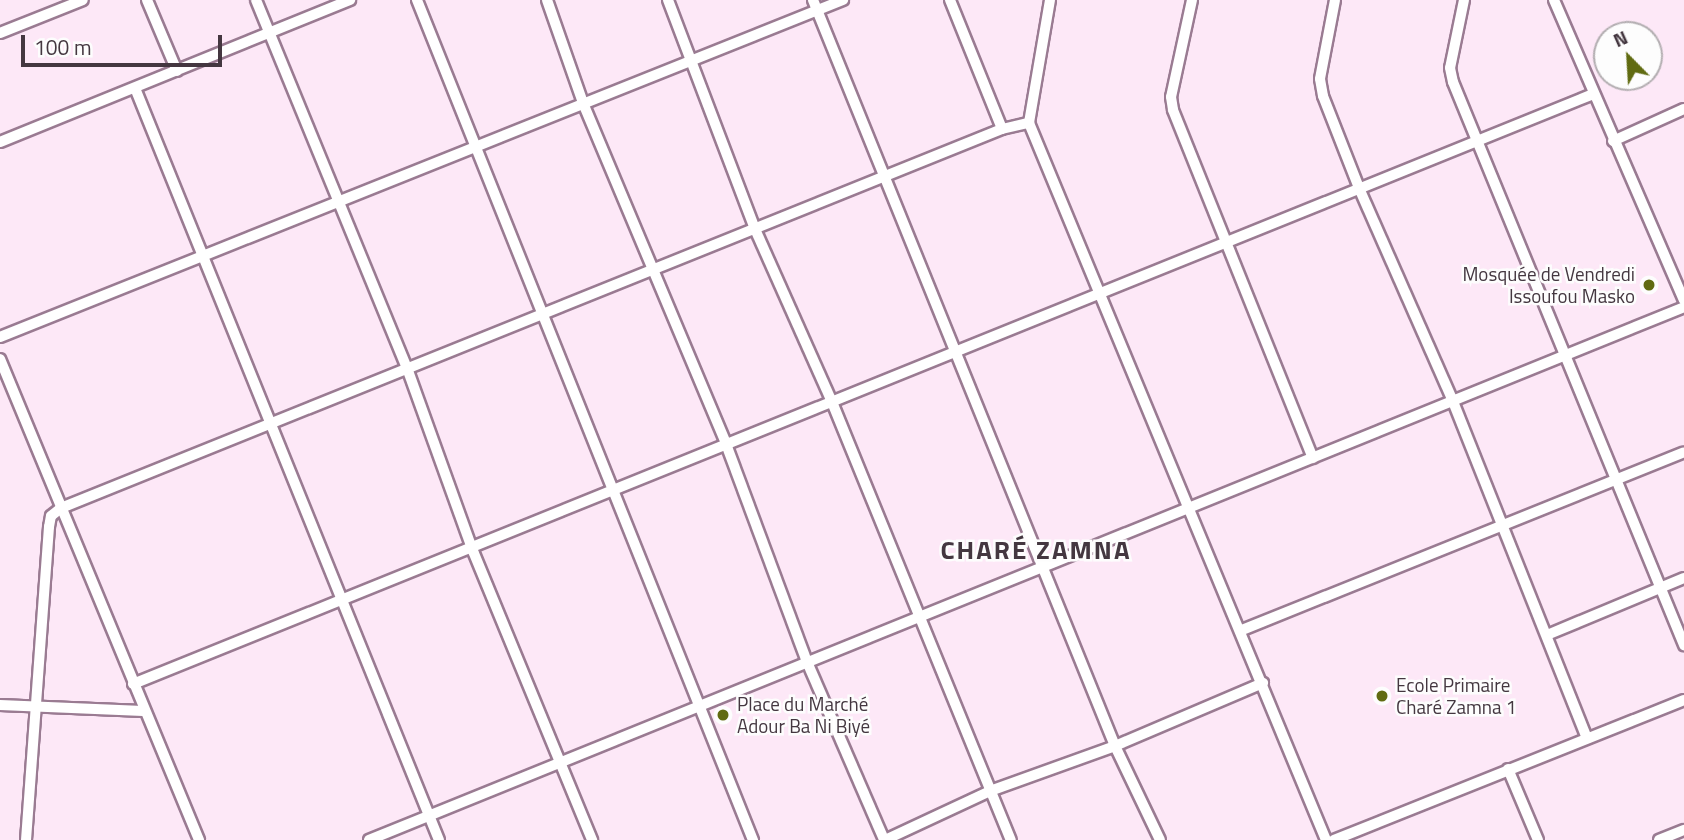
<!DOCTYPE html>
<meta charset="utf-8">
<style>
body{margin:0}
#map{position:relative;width:1684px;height:840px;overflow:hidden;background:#fde8f7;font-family:"Titillium Web",sans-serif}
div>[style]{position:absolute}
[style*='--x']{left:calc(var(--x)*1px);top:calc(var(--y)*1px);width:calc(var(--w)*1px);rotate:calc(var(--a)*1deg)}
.roads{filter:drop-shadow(2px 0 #9a7b92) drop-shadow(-2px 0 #9a7b92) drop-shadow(0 2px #9a7b92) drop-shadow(0 -2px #9a7b92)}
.street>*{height:10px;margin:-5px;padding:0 5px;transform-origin:5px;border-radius:5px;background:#fff}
.dots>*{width:19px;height:19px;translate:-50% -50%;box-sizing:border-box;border:4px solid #fdfdfd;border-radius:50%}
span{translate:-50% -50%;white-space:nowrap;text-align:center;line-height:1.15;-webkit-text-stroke:5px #fdfdfd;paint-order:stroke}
.poi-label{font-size:19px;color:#443740}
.right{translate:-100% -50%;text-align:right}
.left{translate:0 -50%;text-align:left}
.district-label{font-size:26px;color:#443740;font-weight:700;letter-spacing:2px}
.north{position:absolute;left:1593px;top:21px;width:70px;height:70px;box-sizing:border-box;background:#fdfdfd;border:2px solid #b3aeb1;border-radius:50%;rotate:336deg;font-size:19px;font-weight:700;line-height:28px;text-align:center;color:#443740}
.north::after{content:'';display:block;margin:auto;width:24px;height:32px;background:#606b11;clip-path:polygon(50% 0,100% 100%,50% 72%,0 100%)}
.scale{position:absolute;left:21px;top:35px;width:201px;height:32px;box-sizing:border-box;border:4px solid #443740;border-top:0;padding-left:9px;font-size:21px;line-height:24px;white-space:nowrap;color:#443740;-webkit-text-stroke:5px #fdfdfd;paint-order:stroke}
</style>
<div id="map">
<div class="roads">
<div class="street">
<i style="--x:147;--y:0;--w:77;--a:67.1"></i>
<i style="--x:256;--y:0;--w:398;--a:67.7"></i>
<i style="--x:407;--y:368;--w:195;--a:70.2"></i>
<i style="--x:473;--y:551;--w:313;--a:67.6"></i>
<i style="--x:417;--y:0;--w:905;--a:68.2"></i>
<i style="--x:547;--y:0;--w:109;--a:70.7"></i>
<i style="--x:583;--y:103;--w:370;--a:67.2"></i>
<i style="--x:726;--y:444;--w:235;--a:69.6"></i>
<i style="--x:808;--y:664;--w:192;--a:66.6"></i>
<i style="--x:668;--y:0;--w:245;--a:69.2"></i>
<i style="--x:755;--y:229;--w:189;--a:66"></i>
<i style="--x:832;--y:402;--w:473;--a:67.8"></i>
<i style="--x:813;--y:0;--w:805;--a:67.96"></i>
<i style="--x:1115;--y:746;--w:104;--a:64.4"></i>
<i style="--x:950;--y:0;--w:139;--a:68"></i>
<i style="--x:1050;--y:0;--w:125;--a:99.7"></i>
<i style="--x:1029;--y:123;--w:776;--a:67.5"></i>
<i style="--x:1192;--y:0;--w:99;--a:102.2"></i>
<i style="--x:1171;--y:97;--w:13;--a:81"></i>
<i style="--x:1173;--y:110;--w:375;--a:68.1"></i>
<i style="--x:1335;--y:0;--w:80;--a:100.8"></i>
<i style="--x:1320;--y:79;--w:17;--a:80"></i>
<i style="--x:1323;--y:96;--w:99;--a:68.6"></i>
<i style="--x:1359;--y:188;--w:231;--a:66.2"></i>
<i style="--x:1452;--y:399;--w:365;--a:68.3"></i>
<i style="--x:1464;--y:0;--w:69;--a:101.6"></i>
<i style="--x:1450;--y:68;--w:14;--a:78"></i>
<i style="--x:1453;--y:82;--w:609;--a:67.69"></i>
<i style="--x:1554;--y:0;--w:327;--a:66.6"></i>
<i style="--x:0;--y:33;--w:89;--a:-21.7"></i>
<i style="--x:135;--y:88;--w:811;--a:67.99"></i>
<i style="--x:1613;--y:141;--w:78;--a:-24.3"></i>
<i style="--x:0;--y:142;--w:378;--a:-22.1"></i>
<i style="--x:0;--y:337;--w:908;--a:-21.79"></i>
<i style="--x:0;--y:359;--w:521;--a:67.52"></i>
<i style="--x:1242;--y:630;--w:476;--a:-21.9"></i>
<i style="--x:1547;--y:635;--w:148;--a:-22.6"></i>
<i style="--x:133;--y:684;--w:1575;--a:-22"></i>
<i style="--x:0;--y:705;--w:143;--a:2.4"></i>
<i style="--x:1508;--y:769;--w:77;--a:67.1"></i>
<i style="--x:26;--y:840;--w:314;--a:-85.8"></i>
<i style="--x:49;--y:527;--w:11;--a:-80"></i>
<i style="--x:51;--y:516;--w:13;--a:-39"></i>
<i style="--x:61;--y:508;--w:1014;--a:-21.94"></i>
<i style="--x:1002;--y:129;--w:28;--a:-13"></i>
<i style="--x:369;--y:840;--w:1419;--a:-22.06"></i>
<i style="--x:885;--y:840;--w:116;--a:-25"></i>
<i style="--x:990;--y:791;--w:133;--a:-19.8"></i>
<i style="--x:1115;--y:746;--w:161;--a:-23.1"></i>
<i style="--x:1334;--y:840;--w:377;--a:-21.8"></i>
<i style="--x:1659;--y:840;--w:27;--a:-22"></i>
</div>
</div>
<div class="dots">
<i style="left:1649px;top:285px;background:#606b11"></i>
<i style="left:1382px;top:696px;background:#606b11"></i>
<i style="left:723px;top:715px;background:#606b11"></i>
</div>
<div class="poi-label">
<span class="right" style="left:1635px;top:285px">Mosquée de Vendredi<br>Issoufou Masko</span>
<span class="left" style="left:1396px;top:696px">Ecole Primaire<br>Charé Zamna 1</span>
<span class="left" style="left:737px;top:715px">Place du Marché<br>Adour Ba Ni Biyé</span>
</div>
<div class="district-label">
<span style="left:1036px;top:550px">CHARÉ ZAMNA</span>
</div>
<div class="north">N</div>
<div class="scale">100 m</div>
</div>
